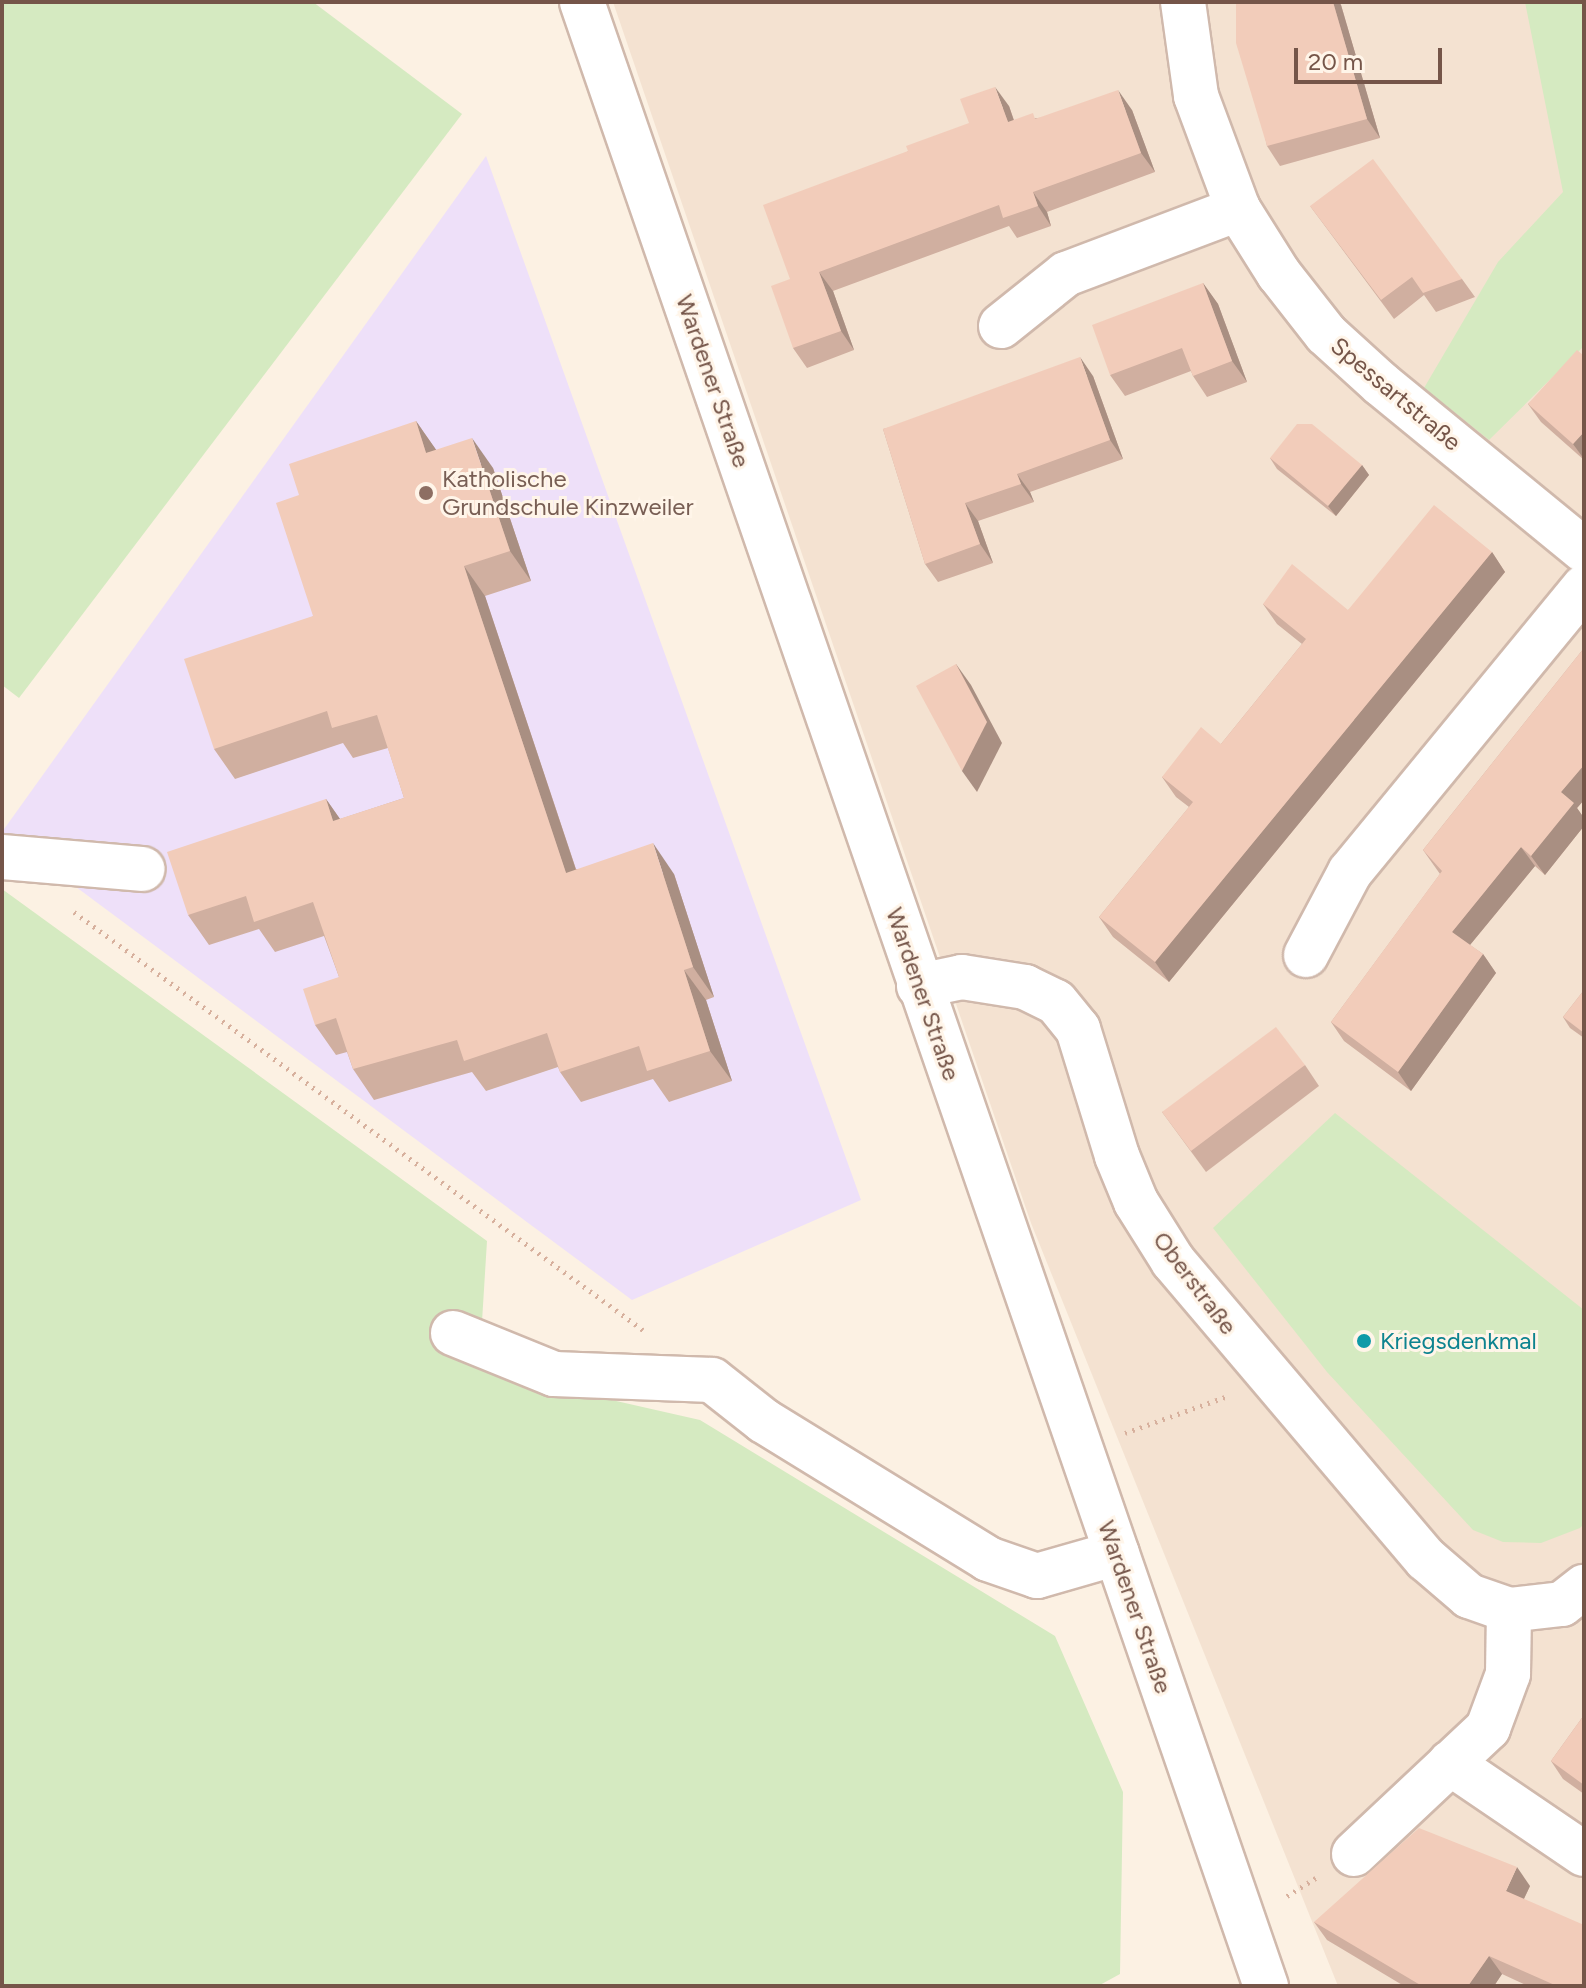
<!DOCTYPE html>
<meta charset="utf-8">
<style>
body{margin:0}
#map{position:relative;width:1586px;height:1988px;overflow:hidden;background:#fcf1e3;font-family:Figtree,sans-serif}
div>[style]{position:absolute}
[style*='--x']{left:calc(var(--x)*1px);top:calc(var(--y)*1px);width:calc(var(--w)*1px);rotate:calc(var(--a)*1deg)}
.residential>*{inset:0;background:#f4e2d1}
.education>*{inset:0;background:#eee0f9}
.green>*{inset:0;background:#d5eac1}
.path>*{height:5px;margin-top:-2.5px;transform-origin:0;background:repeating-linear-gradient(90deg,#d7b09d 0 2px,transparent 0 8px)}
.roads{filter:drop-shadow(2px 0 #d0b9ac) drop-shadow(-2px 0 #d0b9ac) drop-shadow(0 2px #d0b9ac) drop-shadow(0 -2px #d0b9ac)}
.minor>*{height:44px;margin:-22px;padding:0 22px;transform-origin:22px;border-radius:22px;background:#fff}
.wall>*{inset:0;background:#d0afa0}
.shaded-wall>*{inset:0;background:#a98f82}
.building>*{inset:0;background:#f2ccba}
.dots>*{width:22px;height:22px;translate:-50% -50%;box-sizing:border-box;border:4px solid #fff5e9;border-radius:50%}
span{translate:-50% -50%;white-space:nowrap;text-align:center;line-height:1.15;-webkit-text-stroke:6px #fff5e9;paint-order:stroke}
.street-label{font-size:24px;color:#755549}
.education-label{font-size:24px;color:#785e54}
.left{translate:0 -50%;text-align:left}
.culture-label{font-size:24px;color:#0d838f}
.frame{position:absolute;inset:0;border:4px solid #755549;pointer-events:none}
.scale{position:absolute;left:1294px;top:48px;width:148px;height:36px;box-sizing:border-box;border:4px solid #755549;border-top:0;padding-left:10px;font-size:24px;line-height:28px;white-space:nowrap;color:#755549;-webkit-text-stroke:6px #fff5e9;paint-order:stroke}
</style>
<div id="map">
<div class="residential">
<i style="clip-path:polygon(613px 2px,1584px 2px,1584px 1986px,1338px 1986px,1031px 1223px)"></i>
</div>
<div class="education">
<i style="clip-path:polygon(486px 156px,861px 1200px,632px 1300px,2px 832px)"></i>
</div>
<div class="green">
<i style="clip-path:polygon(2px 2px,313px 2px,462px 114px,19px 698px,2px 685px)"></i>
<i style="clip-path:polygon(1525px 2px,1584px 2px,1584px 346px,1489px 440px,1424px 388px,1498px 262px,1563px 192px)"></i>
<i style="clip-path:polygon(2px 889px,487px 1241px,479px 1370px,700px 1420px,1055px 1636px,1123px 1792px,1120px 1974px,1098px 1986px,2px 1986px)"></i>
<i style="clip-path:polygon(1335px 1113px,1584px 1310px,1584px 1524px,1580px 1528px,1541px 1543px,1503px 1542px,1473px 1530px,1327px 1372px,1213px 1228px)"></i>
</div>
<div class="path">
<i style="--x:74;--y:912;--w:706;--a:36.3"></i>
<i style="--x:1125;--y:1433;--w:109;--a:-19.8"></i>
<i style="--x:1287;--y:1896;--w:34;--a:-32"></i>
</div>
<div class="roads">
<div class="minor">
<i style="--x:582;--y:2;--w:2099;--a:70.98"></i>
<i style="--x:1183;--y:2;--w:95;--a:82.1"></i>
<i style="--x:1196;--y:96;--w:121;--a:69.6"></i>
<i style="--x:1238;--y:209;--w:77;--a:57.8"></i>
<i style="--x:1279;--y:274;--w:76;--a:51.9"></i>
<i style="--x:1326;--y:334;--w:74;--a:42.3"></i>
<i style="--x:1381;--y:384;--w:262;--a:39.3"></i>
<i style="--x:1001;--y:326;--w:83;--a:-38.7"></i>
<i style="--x:1066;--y:274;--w:184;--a:-20.7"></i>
<i style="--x:2;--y:857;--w:141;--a:4.9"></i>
<i style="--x:1306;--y:955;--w:94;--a:-62.1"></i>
<i style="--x:1350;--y:872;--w:369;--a:-50.6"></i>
<i style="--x:919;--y:986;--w:44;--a:-11.8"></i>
<i style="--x:962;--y:977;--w:64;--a:9"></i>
<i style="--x:1025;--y:987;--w:34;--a:26"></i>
<i style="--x:1056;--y:1002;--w:35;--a:51"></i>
<i style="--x:1078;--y:1029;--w:133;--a:72.9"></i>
<i style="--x:1117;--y:1156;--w:50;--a:67.6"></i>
<i style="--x:1136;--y:1202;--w:70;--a:57.9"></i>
<i style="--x:1173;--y:1261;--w:391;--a:49.7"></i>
<i style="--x:1426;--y:1559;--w:57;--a:40.7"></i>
<i style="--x:1469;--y:1596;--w:42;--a:19.3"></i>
<i style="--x:1509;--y:1610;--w:53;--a:-6.5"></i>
<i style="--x:1562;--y:1604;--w:28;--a:-38"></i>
<i style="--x:453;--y:1333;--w:109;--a:22.1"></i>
<i style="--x:554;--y:1374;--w:158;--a:2.2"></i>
<i style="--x:712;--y:1380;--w:66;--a:38.3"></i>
<i style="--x:764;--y:1421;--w:263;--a:31.6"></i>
<i style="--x:988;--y:1559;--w:52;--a:19.1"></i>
<i style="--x:1037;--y:1576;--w:83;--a:-16"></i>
<i style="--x:1450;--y:1763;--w:162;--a:34.2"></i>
<i style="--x:1354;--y:1854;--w:184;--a:-43.2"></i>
<i style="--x:1488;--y:1728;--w:58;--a:-69.7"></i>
<i style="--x:1508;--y:1674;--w:64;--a:-89.1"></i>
</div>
</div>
<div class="wall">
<i style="clip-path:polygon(1236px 2px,1339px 2px,1341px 5px,1380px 138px,1280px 166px,1267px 146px)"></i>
<i style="clip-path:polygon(1009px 106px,1014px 120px,1132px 110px,1155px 172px,1047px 212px,1051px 226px,1017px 238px,1009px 226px,833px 291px,854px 350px,807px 368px,793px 348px,790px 279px,908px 151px)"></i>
<i style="clip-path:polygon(1310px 206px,1462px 279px,1475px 297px,1436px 312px,1424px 295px,1394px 319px)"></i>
<i style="clip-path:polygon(1203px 283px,1218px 304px,1247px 382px,1207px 397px,1193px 376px,1191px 371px,1125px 396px,1110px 375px)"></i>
<i style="clip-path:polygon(1584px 356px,1584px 460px,1541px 422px,1528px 404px)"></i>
<i style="clip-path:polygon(1093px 376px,1123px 459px,1030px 492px,1034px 502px,978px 521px,993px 563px,938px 582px,925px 564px,883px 429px)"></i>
<i style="clip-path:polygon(416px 421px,436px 450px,493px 468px,531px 581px,485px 596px,576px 869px,674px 874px,714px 997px,706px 1000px,732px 1081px,669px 1102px,653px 1079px,581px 1102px,560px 1072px,558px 1067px,486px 1091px,472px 1072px,374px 1100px,353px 1069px,347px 1052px,336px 1055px,315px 1025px,339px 977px,324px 936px,275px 952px,259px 929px,209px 945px,188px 915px,326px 799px,340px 819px,404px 798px,388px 748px,353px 758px,343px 743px,235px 779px,214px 749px,313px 616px)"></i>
<i style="clip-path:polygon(1270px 458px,1362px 465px,1369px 475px,1336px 516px,1277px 469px)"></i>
<i style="clip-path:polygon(1492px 552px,1505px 572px,1169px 982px,1113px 937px,1099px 917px,1189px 807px,1176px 797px,1162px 777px,1221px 744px,1302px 644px,1277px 624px,1263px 604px,1348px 610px)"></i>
<i style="clip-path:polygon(1584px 648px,1584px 800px,1577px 808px,1584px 818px,1584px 826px,1545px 875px,1535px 866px,1470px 945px,1483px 954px,1496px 973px,1411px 1091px,1344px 1041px,1331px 1022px,1440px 874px,1423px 850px)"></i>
<i style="clip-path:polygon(1584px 990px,1584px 1038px,1570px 1028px,1563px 1017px)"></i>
<i style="clip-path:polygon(1305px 1065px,1319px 1086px,1206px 1172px,1162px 1112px)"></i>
<i style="clip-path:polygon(1584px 1715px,1584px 1794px,1563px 1779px,1551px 1761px)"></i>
<i style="clip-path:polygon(1530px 1886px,1524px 1899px,1584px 1986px,1528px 1986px,1502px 1974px,1494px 1986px,1404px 1986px,1327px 1940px,1314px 1922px)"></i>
</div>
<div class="shaded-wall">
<i style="clip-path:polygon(1333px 2px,1339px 2px,1341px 5px,1380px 138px,1367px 119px)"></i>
<i style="clip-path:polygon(995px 87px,1009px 106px,1021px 142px,1008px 122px)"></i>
<i style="clip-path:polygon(1118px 90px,1132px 110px,1155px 172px,1141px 153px)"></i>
<i style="clip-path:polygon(1033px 192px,1047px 212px,1051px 226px,1038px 206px)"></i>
<i style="clip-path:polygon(819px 272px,833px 291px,854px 350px,841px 331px)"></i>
<i style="clip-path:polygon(1203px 283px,1218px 304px,1247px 382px,1232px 361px)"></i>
<i style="clip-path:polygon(1080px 357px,1093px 376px,1123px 459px,1110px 440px)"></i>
<i style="clip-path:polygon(416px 421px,437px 451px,426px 453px)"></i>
<i style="clip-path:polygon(1584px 432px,1584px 459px,1573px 444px)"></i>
<i style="clip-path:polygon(472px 438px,493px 468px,531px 581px,510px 551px)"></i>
<i style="clip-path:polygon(1362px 465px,1369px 475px,1336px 516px,1328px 506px)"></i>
<i style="clip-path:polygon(1017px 474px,1030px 492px,1034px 502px,1021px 484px)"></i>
<i style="clip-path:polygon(965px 503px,978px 521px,993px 563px,980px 544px)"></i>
<i style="clip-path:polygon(1492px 552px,1505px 572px,1169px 982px,1155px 962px)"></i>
<i style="clip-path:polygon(464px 566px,485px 596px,587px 903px,566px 873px)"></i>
<i style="clip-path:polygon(956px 664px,971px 685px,1002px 743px,977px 792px,962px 771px)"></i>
<i style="clip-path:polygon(1584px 765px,1584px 800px,1577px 808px,1584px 818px,1584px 826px,1545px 875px,1531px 856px,1561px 792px)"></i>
<i style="clip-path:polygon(326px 799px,347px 829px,333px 821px)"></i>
<i style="clip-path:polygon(653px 843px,674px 874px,714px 997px,693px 967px)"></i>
<i style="clip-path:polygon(1521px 847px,1535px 866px,1465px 951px,1452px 932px)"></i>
<i style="clip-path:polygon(1483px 954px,1496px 973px,1411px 1091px,1398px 1072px)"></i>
<i style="clip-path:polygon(684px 970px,706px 1000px,732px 1081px,710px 1051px)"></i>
<i style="clip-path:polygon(1517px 1867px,1530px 1886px,1519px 1909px,1506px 1891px)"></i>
<i style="clip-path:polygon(1489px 1956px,1502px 1974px,1494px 1986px,1468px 1986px)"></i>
</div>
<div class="building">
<i style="clip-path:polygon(1236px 2px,1333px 2px,1367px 119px,1267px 146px,1236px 43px)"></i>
<i style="clip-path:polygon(995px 87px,1008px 122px,1033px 113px,1035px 119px,1118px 90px,1141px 153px,1033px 192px,1038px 206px,1003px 218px,999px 205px,819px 272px,841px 331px,793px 348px,771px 286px,790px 279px,763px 205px,908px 151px,906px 146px,969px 123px,960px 99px)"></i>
<i style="clip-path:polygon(1373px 159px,1462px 279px,1423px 293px,1412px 277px,1381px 300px,1310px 206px)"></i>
<i style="clip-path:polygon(1203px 283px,1232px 361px,1193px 376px,1182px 348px,1110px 375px,1092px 325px)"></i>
<i style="clip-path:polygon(1577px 350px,1584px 356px,1584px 432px,1573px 444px,1528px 404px)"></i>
<i style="clip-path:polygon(1080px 357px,1110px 440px,1017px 474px,1021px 484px,965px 503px,980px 544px,925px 564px,883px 429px)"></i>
<i style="clip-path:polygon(416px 421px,426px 453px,472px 438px,510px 551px,464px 566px,566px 873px,653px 843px,693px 967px,684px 970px,710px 1051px,647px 1071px,639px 1046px,560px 1072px,547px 1033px,464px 1061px,457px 1040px,353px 1069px,336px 1018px,315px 1025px,303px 989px,339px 977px,313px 902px,254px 922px,246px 896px,188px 915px,167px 852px,326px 799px,333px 821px,404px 798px,377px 715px,332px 728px,327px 711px,214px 749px,184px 659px,313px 616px,276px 503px,299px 495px,289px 464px)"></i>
<i style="clip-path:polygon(1297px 424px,1312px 424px,1362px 465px,1328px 506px,1270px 458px)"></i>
<i style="clip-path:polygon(1434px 505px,1492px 552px,1155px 962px,1099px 917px,1193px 802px,1162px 777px,1201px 727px,1221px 744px,1306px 639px,1263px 604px,1292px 564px,1348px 610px)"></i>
<i style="clip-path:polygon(1584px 648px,1584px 765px,1561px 792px,1574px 803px,1531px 856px,1521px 847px,1452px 932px,1483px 954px,1398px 1072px,1331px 1022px,1442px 871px,1423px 850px)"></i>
<i style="clip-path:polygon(956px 664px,987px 722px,962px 771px,916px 686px)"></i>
<i style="clip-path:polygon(1584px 990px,1584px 1033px,1563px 1017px)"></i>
<i style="clip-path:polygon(1276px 1027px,1305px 1065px,1191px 1151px,1162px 1112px)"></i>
<i style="clip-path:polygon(1584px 1715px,1584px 1785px,1551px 1761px)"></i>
<i style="clip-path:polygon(1419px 1828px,1517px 1867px,1506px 1891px,1584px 1925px,1584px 1986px,1557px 1986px,1489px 1956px,1468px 1986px,1447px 1986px,1444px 1984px,1443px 1986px,1422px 1986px,1314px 1922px)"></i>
</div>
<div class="dots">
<i style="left:426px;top:493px;background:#8d6e63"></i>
<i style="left:1364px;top:1341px;background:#0f9aa8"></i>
</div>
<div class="street-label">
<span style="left:713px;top:381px;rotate:71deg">Wardener Straße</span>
<span style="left:1396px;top:394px;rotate:40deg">Spessartstraße</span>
<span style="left:923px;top:994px;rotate:71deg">Wardener Straße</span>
<span style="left:1195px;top:1283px;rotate:53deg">Oberstraße</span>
<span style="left:1135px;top:1607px;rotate:71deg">Wardener Straße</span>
</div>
<div class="education-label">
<span class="left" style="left:442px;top:493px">Katholische<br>Grundschule Kinzweiler</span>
</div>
<div class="culture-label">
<span class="left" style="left:1380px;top:1341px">Kriegsdenkmal</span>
</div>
<div class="frame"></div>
<div class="scale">20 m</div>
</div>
